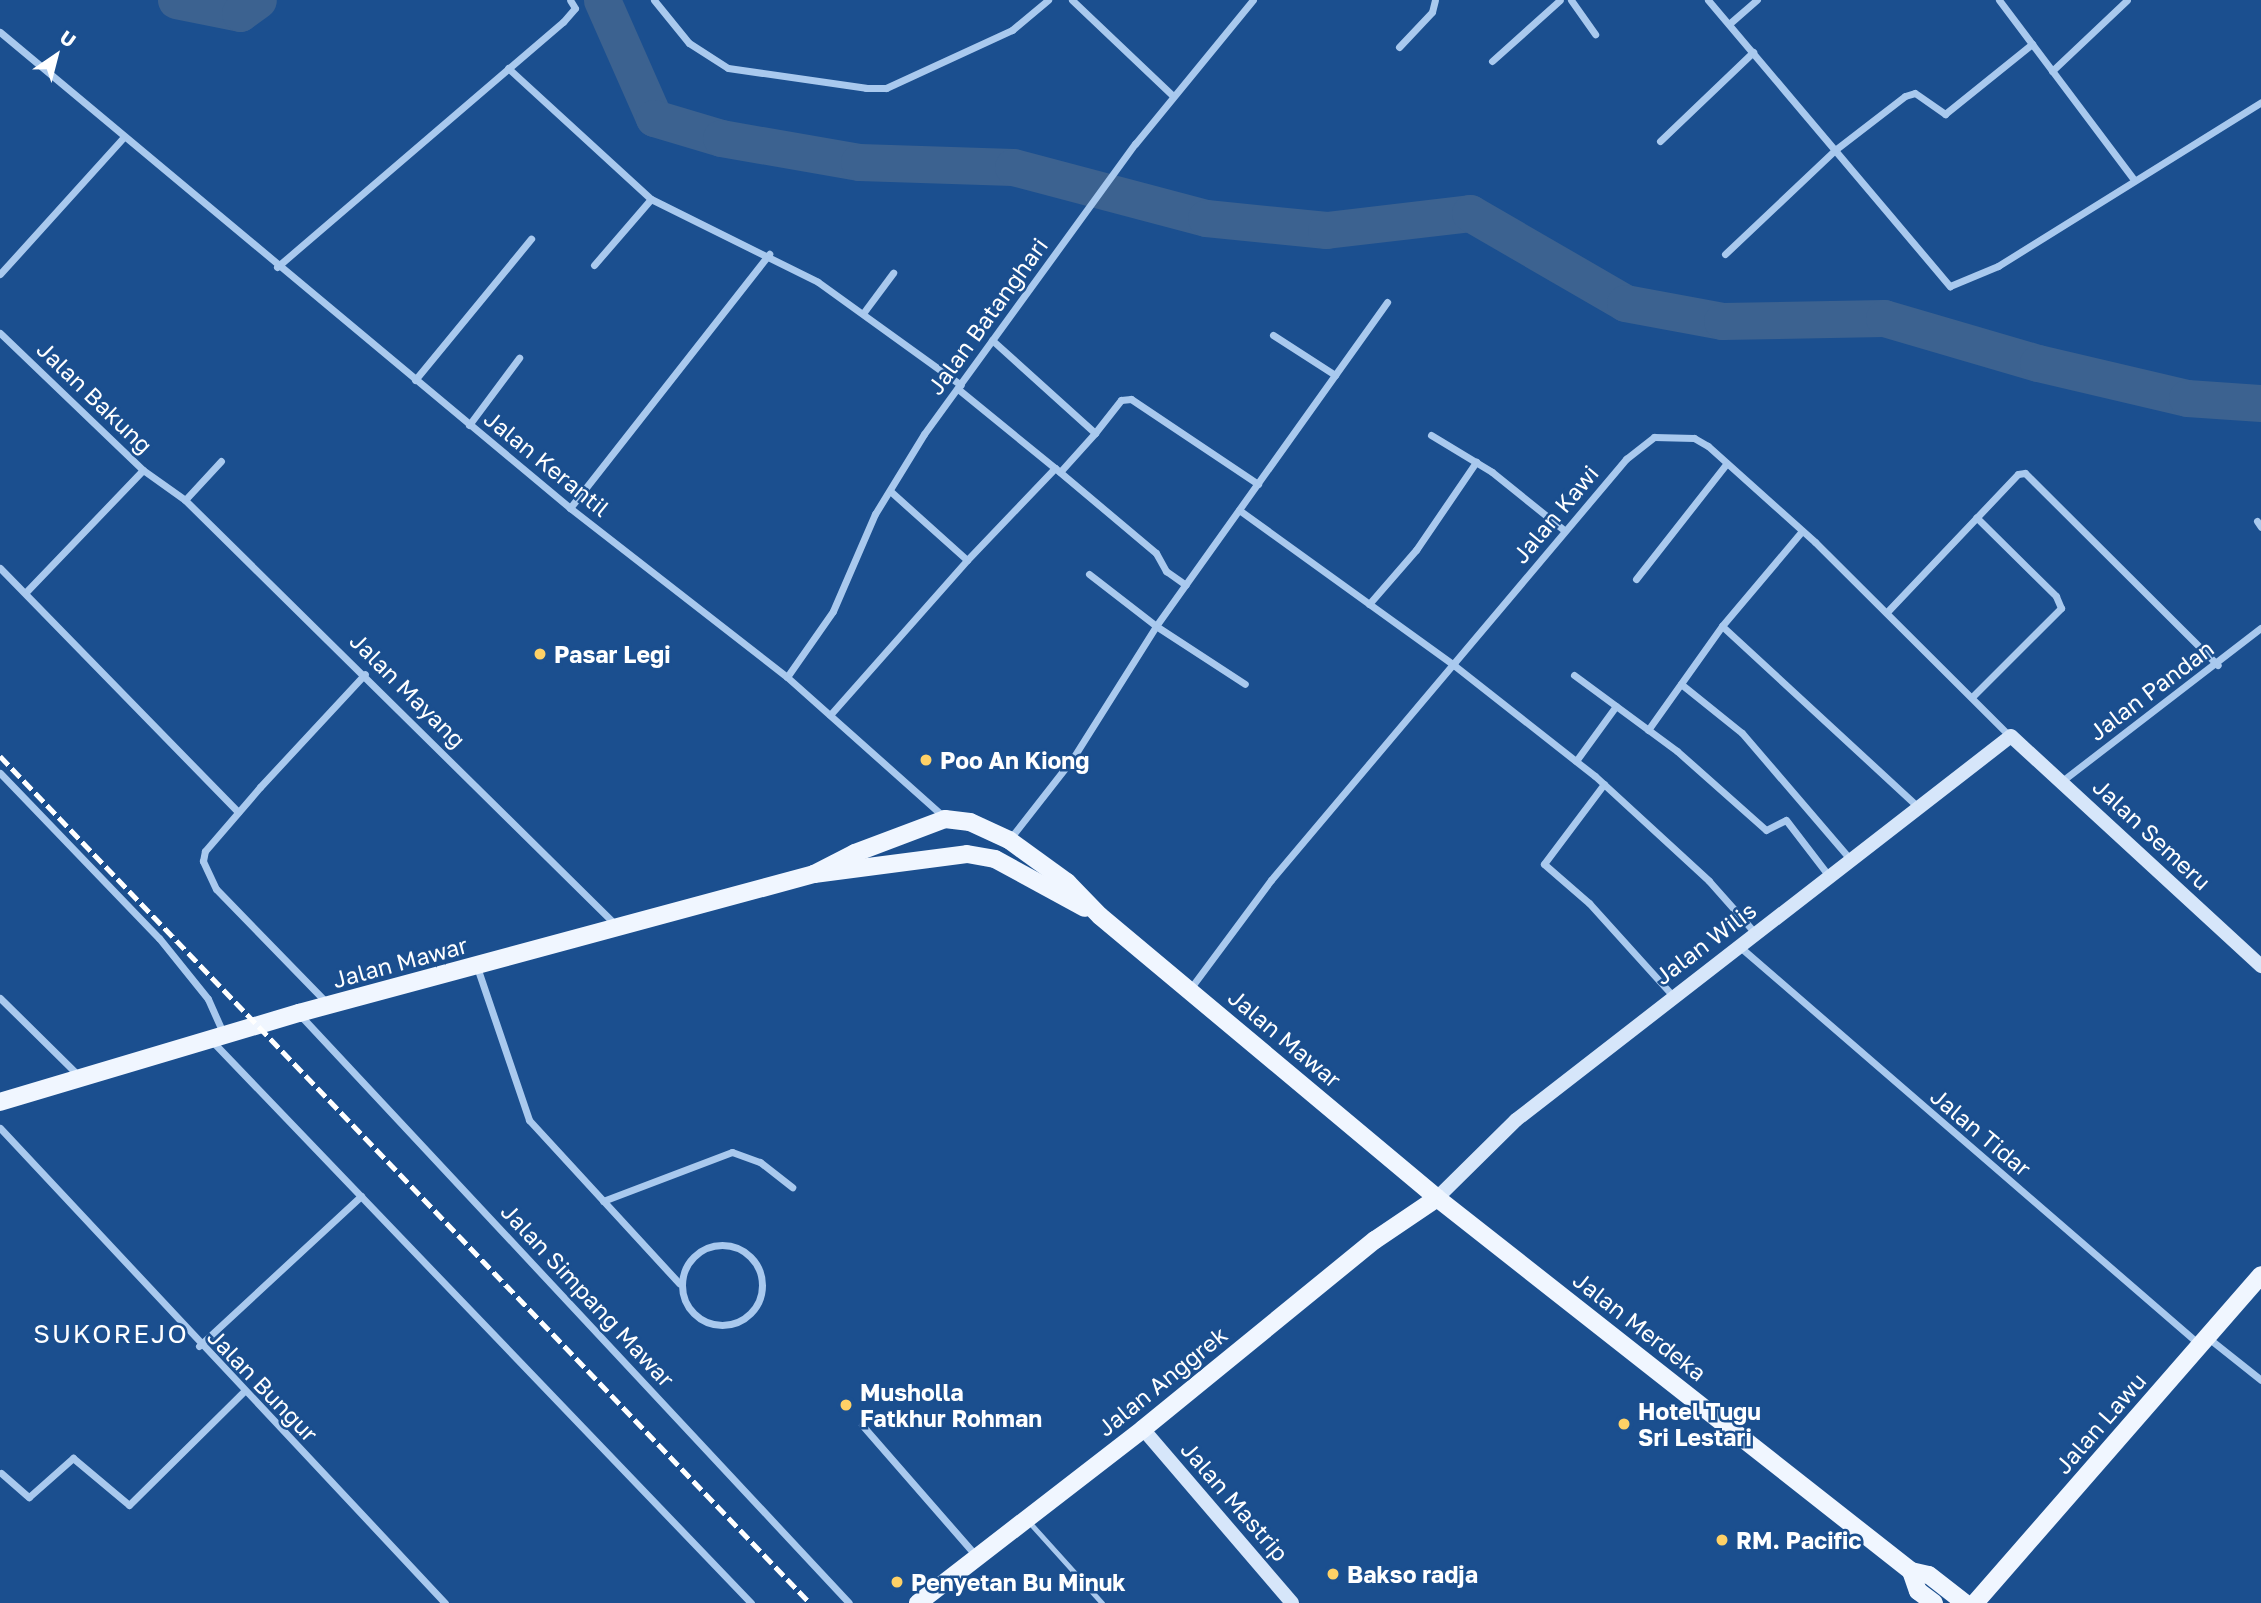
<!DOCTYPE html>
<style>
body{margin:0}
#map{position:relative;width:2261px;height:1603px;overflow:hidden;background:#1b4f8f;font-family:"Golos Text",sans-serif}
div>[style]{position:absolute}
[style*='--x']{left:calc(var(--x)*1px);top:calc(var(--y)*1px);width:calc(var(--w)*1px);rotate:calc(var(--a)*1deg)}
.river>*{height:37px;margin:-18.5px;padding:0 18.5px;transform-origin:18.5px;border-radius:18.5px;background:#3c6290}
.service>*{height:5px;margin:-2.5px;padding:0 2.5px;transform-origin:2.5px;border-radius:2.5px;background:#a9c9ee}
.minor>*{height:7px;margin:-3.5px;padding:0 3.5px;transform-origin:3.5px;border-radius:3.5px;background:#a9c9ee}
.minor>.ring{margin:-3.5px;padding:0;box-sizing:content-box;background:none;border:7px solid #a9c9ee;border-radius:50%}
.secondary>*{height:14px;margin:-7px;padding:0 7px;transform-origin:7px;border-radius:7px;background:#d6e6fa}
.primary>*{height:18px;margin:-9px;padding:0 9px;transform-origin:9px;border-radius:9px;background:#f0f6ff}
.rail>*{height:5px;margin-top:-2.5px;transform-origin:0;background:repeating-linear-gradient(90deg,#fff 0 12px,transparent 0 17px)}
.dots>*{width:19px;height:19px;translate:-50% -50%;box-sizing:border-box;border:4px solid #1b4f8f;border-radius:50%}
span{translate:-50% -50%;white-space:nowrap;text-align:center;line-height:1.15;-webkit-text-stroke:5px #1b4f8f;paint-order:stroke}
.street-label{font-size:23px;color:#fff}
.poi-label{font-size:23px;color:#fff;font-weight:700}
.left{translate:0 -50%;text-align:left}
.quarter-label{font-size:26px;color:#fff;letter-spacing:2px}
.north{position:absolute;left:21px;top:21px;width:70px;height:70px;-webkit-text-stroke:5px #1b4f8f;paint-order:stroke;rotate:35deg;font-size:19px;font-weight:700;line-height:28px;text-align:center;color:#fff}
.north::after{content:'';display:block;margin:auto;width:24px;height:32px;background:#fff;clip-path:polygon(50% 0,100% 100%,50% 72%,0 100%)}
</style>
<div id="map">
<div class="river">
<i style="--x:176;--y:0;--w:65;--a:11.5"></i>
<i style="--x:240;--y:13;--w:22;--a:-36"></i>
<i style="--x:602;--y:0;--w:129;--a:66.2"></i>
<i style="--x:654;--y:118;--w:70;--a:16.6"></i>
<i style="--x:721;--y:138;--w:140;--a:9.9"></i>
<i style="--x:859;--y:162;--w:154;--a:1.9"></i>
<i style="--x:1013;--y:167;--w:200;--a:14.8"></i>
<i style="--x:1206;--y:218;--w:121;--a:5.7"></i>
<i style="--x:1326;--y:230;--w:145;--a:-6.7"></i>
<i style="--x:1470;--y:213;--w:179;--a:30.1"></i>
<i style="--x:1625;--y:303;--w:99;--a:10.5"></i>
<i style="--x:1722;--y:321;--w:162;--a:-1.1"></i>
<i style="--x:1884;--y:318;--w:160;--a:16.3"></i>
<i style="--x:2038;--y:363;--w:153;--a:13.2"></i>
<i style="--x:2187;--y:398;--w:74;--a:3.9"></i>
</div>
<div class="service">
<i style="--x:1029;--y:1522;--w:109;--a:48"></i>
</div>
<div class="minor">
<i style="--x:654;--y:0;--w:55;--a:50.9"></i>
<i style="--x:689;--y:43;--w:46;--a:32.7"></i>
<i style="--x:728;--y:68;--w:139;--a:8.2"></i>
<i style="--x:866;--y:88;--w:20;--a:0"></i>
<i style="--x:886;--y:88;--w:139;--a:-24.7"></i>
<i style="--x:1012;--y:30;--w:47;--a:-39.8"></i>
<i style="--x:1072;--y:0;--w:139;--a:43.5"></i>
<i style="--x:1571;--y:0;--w:42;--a:54.8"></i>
<i style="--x:1708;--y:0;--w:375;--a:49.8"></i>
<i style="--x:1950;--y:286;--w:52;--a:-22.6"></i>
<i style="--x:1998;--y:266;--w:310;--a:-31.9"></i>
<i style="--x:1999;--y:0;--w:225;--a:53.1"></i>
<i style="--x:1729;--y:24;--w:37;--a:-41"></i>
<i style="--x:0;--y:32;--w:743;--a:39.86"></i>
<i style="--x:570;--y:508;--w:275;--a:37.9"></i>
<i style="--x:787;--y:677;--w:212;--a:41.7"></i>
<i style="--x:1399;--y:47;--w:48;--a:-46.7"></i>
<i style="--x:1432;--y:12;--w:12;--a:-76"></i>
<i style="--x:1492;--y:61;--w:91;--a:-41.9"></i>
<i style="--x:508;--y:68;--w:194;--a:42.5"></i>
<i style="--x:651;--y:199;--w:186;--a:26.4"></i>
<i style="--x:818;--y:282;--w:176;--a:35.8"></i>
<i style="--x:2052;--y:71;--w:103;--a:-43.4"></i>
<i style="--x:1660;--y:141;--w:129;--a:-43.7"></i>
<i style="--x:1725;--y:254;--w:151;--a:-43.4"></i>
<i style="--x:1835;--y:150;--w:88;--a:-37.6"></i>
<i style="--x:1905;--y:96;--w:10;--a:-17"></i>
<i style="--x:1915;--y:93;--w:37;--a:35"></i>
<i style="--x:1945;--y:114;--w:112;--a:-38.8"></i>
<i style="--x:594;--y:265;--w:87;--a:-49.2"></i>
<i style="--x:277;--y:267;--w:377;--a:-40.6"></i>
<i style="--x:563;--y:22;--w:18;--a:-49"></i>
<i style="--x:575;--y:8;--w:9;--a:-122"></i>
<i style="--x:0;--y:274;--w:185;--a:-47.9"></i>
<i style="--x:864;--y:312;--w:49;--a:-53.4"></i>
<i style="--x:0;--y:333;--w:198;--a:43.8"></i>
<i style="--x:143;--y:470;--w:52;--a:35.5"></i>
<i style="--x:185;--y:500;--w:608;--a:44.6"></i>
<i style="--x:1273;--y:335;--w:74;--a:32.8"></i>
<i style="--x:992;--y:340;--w:139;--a:42.1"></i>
<i style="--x:1095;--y:433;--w:42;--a:-51.8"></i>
<i style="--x:1121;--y:400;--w:10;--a:-6"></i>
<i style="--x:1131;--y:399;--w:153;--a:33.8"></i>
<i style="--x:415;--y:380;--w:183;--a:-50.6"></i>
<i style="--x:958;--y:389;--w:125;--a:39.2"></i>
<i style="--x:1055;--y:468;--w:127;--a:133.7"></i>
<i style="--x:469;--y:425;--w:84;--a:-53.3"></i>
<i style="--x:1431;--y:435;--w:71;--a:31.2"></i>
<i style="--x:1492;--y:472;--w:92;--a:38.9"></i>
<i style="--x:1055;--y:468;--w:132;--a:40.1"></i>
<i style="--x:1156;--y:553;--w:21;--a:61"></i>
<i style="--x:1166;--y:571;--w:24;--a:35"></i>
<i style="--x:1060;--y:472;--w:52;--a:-48.1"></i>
<i style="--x:185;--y:500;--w:53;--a:-47.3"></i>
<i style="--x:570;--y:508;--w:323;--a:-51.9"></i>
<i style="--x:1239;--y:510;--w:266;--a:35.8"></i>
<i style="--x:1455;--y:666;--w:178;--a:38.2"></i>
<i style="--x:1595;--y:776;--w:155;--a:42.6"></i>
<i style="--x:1709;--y:881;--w:71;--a:48.4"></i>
<i style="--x:2257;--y:521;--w:7;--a:56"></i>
<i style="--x:1802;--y:531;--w:124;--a:130.1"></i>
<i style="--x:1722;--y:626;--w:267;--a:42.7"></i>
<i style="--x:0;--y:568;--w:341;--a:45.7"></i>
<i style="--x:1089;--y:574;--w:85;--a:37.8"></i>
<i style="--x:1156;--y:626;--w:106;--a:33.1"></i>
<i style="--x:1636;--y:579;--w:147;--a:-51.9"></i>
<i style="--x:26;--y:592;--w:169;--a:-46.2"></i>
<i style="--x:1369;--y:604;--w:72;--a:-49"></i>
<i style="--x:1416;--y:550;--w:107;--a:-55.7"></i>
<i style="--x:1887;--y:612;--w:190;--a:-46.5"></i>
<i style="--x:2018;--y:474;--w:7;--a:-8"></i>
<i style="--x:2025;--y:473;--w:272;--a:44.9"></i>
<i style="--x:1574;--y:675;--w:128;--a:36.4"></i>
<i style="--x:1677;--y:751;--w:119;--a:41.6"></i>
<i style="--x:1766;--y:830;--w:22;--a:-27"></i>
<i style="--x:1786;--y:820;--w:71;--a:52.5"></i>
<i style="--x:787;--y:677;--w:80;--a:-55.1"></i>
<i style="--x:833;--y:611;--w:106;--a:-66.6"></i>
<i style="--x:875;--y:514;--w:94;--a:-58.5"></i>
<i style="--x:924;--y:434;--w:359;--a:-54"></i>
<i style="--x:1135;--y:144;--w:186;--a:-50.7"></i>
<i style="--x:1681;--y:684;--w:78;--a:38.8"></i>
<i style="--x:1742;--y:733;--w:166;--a:49.4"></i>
<i style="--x:1972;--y:697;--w:126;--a:-45"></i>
<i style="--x:2061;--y:608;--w:13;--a:-113"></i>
<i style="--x:2056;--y:596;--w:112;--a:-135.4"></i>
<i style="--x:830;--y:715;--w:207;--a:-48.5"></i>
<i style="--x:967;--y:560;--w:103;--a:-138.1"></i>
<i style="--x:1648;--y:730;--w:128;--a:-54.6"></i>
<i style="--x:1576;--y:761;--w:68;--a:-54"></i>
<i style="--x:0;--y:773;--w:229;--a:46.1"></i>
<i style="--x:159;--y:938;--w:78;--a:51.2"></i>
<i style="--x:208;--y:999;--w:39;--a:66"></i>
<i style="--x:2062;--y:781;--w:251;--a:-37.6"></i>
<i style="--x:1604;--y:784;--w:100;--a:126.9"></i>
<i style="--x:1544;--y:864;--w:60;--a:40.9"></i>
<i style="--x:1589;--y:903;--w:124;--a:47.9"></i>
<i style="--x:1009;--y:840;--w:104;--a:-52"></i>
<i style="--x:1073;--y:758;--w:156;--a:-57.8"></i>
<i style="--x:1156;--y:626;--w:398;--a:-54.5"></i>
<i style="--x:1740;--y:947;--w:607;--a:40.86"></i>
<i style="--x:477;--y:967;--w:162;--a:71.2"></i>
<i style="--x:529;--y:1120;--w:222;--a:47.4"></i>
<i style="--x:1190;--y:989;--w:136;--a:-53.4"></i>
<i style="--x:1271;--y:880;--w:551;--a:-49.86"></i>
<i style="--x:1626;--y:459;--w:36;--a:-38"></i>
<i style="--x:1654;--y:437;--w:40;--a:1.4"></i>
<i style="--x:1694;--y:438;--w:16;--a:30"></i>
<i style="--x:1708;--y:446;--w:144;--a:41.9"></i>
<i style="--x:1815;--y:542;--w:275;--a:44.9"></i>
<i style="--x:0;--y:998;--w:111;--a:44.6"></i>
<i style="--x:327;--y:1003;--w:159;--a:-134.2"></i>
<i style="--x:216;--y:889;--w:31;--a:-115"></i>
<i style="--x:203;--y:861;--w:10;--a:-79"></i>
<i style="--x:205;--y:851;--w:84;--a:-49.3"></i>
<i style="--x:260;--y:787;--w:154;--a:-47.1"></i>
<i style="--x:300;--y:1015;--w:804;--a:46.96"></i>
<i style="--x:211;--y:1040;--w:780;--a:46.19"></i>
<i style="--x:0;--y:1128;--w:651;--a:46.87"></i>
<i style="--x:603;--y:1201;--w:138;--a:-20.8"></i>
<i style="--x:732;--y:1152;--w:30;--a:20"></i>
<i style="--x:760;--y:1162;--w:41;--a:38"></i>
<i class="ring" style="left:682px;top:1245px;width:73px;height:73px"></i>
<i style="--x:2207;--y:1337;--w:69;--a:38.5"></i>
<i style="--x:199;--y:1346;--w:221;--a:-42.8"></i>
<i style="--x:862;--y:1425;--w:175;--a:48.9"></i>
<i style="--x:1;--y:1473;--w:37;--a:41"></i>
<i style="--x:29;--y:1497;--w:59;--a:-41.6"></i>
<i style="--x:73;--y:1458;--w:73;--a:40"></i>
<i style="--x:129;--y:1505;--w:161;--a:-44.7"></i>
</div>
<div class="secondary">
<i style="--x:1437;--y:1198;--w:111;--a:-44.6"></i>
<i style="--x:1516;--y:1120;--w:626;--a:-37.8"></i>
<i style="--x:2011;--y:736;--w:340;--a:42.6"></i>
<i style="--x:1143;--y:1429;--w:229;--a:49.4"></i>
</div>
<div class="primary">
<i style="--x:814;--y:874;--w:46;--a:-27.1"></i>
<i style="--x:855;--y:853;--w:96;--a:-20.7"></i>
<i style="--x:945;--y:819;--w:25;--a:7"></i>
<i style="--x:970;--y:822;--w:43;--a:24.8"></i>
<i style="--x:1009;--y:840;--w:72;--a:35.9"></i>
<i style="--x:1067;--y:882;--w:47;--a:45.9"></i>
<i style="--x:1100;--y:916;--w:439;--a:39.9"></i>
<i style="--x:1437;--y:1198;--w:603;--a:38.2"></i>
<i style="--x:1911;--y:1571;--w:18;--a:13"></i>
<i style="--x:1929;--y:1575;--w:46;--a:37.9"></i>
<i style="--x:0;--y:1102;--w:312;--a:-16.6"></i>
<i style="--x:299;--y:1013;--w:533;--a:-15.1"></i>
<i style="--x:814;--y:874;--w:154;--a:-7.4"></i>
<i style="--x:967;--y:854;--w:28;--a:10"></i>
<i style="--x:995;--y:859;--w:102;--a:28.6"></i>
<i style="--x:1911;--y:1571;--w:21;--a:71"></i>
<i style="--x:1918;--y:1591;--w:20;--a:37"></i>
<i style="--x:918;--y:1603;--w:284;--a:-37.7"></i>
<i style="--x:1143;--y:1429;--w:299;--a:-39.2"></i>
<i style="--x:1375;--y:1240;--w:75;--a:-34.1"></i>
<i style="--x:1975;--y:1603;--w:435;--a:-48.9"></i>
</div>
<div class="rail">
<i style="--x:0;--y:756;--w:1172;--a:46.28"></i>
</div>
<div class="dots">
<i style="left:540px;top:654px;background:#ffd166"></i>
<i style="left:926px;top:760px;background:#ffd166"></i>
<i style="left:846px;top:1405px;background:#ffd166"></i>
<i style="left:1624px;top:1424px;background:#ffd166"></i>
<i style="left:1722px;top:1540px;background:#ffd166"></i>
<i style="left:1333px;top:1574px;background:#ffd166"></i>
<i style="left:897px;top:1582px;background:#ffd166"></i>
</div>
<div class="street-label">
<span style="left:987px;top:316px;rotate:-54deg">Jalan Batanghari</span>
<span style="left:95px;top:397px;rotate:44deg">Jalan Bakung</span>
<span style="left:547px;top:463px;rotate:39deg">Jalan Kerantil</span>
<span style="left:1555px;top:514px;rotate:-50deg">Jalan Kawi</span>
<span style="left:408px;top:690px;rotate:45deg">Jalan Mayang</span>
<span style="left:2151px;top:690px;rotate:-37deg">Jalan Pandan</span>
<span style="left:2152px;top:834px;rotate:43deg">Jalan Semeru</span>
<span style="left:1705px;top:943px;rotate:-37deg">Jalan Wilis</span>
<span style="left:400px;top:962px;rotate:-15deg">Jalan Mawar</span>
<span style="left:1285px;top:1038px;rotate:40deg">Jalan Mawar</span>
<span style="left:1981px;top:1132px;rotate:40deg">Jalan Tidar</span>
<span style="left:588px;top:1295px;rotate:47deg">Jalan Simpang Mawar</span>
<span style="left:1640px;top:1326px;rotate:38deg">Jalan Merdeka</span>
<span style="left:1162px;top:1381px;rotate:-39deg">Jalan Anggrek</span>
<span style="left:263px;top:1385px;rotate:46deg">Jalan Bungur</span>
<span style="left:2100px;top:1423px;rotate:-49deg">Jalan Lawu</span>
<span style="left:1235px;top:1501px;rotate:49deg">Jalan Mastrip</span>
</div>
<div class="poi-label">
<span class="left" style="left:554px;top:654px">Pasar Legi</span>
<span class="left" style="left:940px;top:760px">Poo An Kiong</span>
<span class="left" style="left:860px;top:1405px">Musholla<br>Fatkhur Rohman</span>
<span class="left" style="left:1638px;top:1424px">Hotel Tugu<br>Sri Lestari</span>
<span class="left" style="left:1736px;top:1540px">RM. Pacific</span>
<span class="left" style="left:1347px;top:1574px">Bakso radja</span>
<span class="left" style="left:911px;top:1582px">Penyetan Bu Minuk</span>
</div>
<div class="quarter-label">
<span style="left:111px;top:1334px">SUKOREJO</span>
</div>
<div class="north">U</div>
</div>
